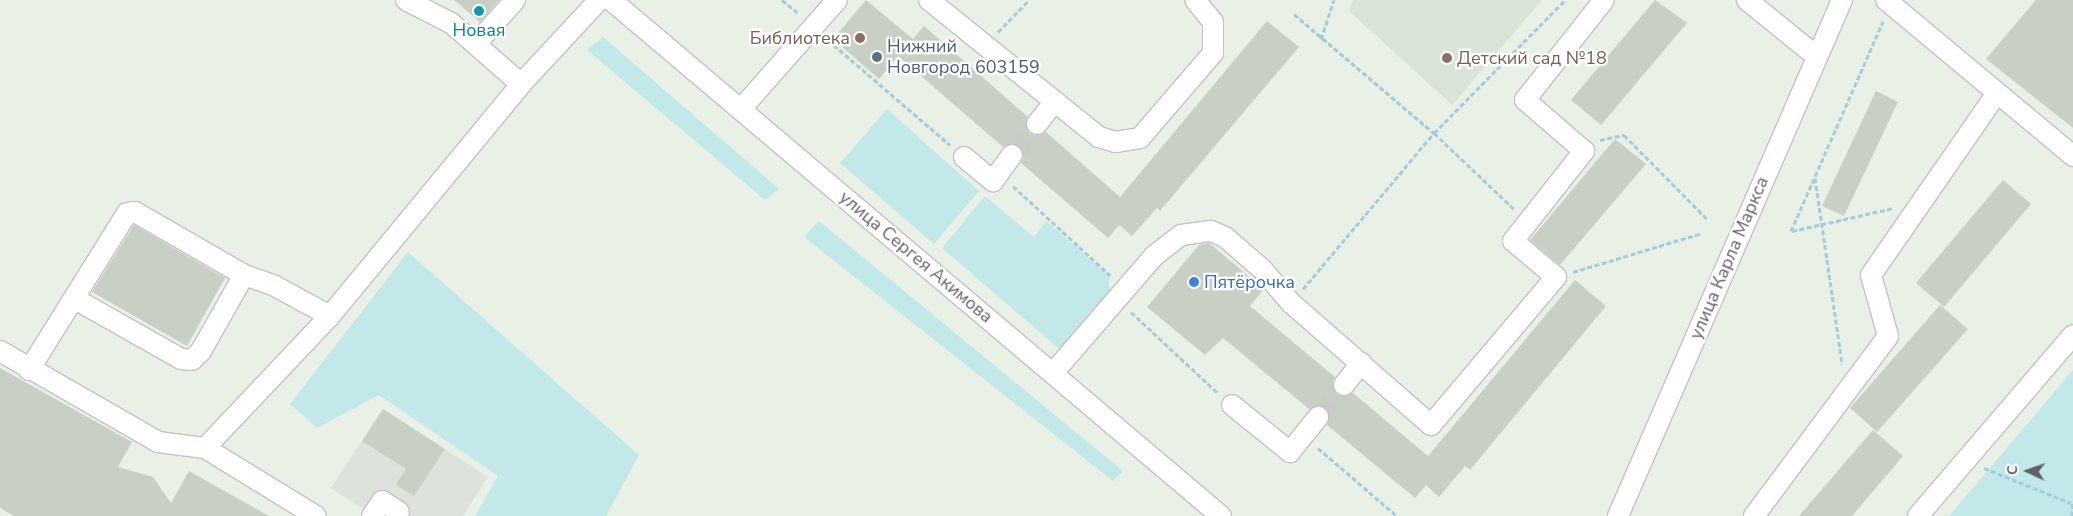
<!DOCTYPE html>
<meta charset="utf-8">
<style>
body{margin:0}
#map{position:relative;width:2073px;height:516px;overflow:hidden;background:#e9f1e7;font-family:"Nunito Sans",sans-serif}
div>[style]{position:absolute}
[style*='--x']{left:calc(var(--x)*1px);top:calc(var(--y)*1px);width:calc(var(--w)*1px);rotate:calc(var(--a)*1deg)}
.industrial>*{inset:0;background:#dde2db}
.education>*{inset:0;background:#dae3d8}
.green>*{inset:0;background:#c3e8e9}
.building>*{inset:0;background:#c8cfc5}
.minor-tunnel>*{height:20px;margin-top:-10px;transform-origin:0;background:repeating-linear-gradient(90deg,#c8ccc7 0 20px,transparent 0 30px)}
.path>*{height:3px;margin-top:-1.5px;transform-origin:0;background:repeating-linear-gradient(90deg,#a5ccdb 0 5px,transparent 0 7.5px)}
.roads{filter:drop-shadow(1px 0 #c6c0c8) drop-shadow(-1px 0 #c6c0c8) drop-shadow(0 1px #c6c0c8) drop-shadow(0 -1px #c6c0c8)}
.minor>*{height:20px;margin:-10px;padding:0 10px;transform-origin:10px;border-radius:10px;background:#fff}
.dots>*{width:14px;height:14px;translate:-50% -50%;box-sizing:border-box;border:2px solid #fff;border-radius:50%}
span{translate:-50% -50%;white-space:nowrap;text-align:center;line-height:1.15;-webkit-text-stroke:4.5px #fff;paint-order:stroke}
.culture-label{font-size:18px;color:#0d838f}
.education-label{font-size:18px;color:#785e54}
.right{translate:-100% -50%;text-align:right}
.left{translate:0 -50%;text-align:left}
.service-label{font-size:18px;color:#4e5e75}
.street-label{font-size:18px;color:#645e68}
.shop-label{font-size:18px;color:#366cbe}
.north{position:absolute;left:2003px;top:446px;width:50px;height:50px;-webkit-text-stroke:4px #fff;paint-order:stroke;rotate:273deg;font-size:14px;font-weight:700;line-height:20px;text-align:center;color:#645e68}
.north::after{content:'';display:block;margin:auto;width:18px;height:22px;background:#645e68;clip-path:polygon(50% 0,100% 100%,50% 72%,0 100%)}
</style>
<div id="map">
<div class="industrial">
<i style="clip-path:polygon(383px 409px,488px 477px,463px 516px,374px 516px,331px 488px)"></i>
</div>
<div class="education">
<i style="clip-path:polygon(1353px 0,1542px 0,1452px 105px,1349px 11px)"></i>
</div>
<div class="green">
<i style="clip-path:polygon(603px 37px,779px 189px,765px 200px,587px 50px)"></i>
<i style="clip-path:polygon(887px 109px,979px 191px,934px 244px,840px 163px)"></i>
<i style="clip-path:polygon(985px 196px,1034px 237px,1046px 221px,1109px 276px,1110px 299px,1064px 353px,942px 248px)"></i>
<i style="clip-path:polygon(819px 221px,1123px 471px,1113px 481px,804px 237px)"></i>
<i style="clip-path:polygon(408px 252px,639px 455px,606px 516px,475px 516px,498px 476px,379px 395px,317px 428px,290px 404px)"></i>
<i style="clip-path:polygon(2073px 370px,2073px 516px,1949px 516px)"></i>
</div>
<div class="building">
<i style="clip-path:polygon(454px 0,499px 0,480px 22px)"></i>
<i style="clip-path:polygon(866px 0,913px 39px,924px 26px,1028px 117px,1025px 123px,1029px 133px,1036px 136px,1046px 132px,1120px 197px,1267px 21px,1299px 47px,1160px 211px,1157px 208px,1132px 236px,1119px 225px,1108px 238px,1021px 163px,1024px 156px,1019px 146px,1013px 143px,1003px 147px,898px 56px,879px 79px,833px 39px)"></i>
<i style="clip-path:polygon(1655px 0,1687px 23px,1601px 125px,1571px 100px)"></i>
<i style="clip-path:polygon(2036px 0,2073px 0,2073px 128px,1986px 59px)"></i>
<i style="clip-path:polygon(1876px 91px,1898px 102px,1844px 216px,1822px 206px)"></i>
<i style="clip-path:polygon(1615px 139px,1646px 164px,1560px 265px,1530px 240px)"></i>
<i style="clip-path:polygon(2003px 180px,2031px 204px,1944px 307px,1916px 283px)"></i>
<i style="clip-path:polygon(134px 225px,225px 278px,187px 346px,92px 292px)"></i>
<i style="clip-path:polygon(1209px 243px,1264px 289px,1250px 306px,1335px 377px,1332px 384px,1336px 394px,1343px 397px,1353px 393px,1428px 456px,1575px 280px,1606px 306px,1470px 470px,1465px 466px,1439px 497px,1426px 485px,1415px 498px,1327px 425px,1329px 413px,1325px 407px,1309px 409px,1223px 338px,1205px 355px,1147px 307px,1199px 245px)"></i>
<i style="clip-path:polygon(1940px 305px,1968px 329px,1877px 432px,1850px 408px)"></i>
<i style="clip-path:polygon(0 368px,132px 442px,118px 467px,153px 477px,171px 503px,189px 471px,269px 516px,14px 516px,0 508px)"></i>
<i style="clip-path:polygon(383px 409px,445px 449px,414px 496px,396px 485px,406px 469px,362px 441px)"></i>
<i style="clip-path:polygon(1873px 430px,1903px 456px,1852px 516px,1799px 516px)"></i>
</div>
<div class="minor-tunnel">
<i style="--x:1012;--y:155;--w:40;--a:-51"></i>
<i style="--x:1318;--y:417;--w:41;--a:-50.9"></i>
</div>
<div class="path">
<i style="--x:782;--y:0;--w:22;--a:39"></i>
<i style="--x:1294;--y:14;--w:184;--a:40.4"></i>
<i style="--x:1434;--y:133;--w:110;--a:43.5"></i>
<i style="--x:998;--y:32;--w:45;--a:-45.9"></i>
<i style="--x:1321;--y:39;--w:41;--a:-71.6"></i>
<i style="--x:828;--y:40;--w:161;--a:40.7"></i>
<i style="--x:1600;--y:140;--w:25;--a:-12"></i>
<i style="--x:1624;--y:135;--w:120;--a:45.3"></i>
<i style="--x:1815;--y:178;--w:188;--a:81.7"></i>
<i style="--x:1013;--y:186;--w:134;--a:42.6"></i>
<i style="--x:1791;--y:231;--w:229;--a:-66.3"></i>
<i style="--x:1792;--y:231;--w:104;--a:-12.8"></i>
<i style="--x:1573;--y:272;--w:135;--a:-16.8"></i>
<i style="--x:1303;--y:289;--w:204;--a:-50"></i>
<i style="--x:1434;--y:133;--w:187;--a:-45.4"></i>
<i style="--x:1131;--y:312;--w:119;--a:43"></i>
<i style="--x:1318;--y:448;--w:104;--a:40.7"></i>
<i style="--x:1984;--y:468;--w:94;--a:21.9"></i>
<i style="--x:2072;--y:516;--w:15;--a:-86"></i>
</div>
<div class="roads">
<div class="minor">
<i style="--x:406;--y:0;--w:51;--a:27.1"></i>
<i style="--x:451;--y:23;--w:93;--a:41.1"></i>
<i style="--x:611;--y:0;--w:799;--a:40.23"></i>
<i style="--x:929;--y:0;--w:218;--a:38.9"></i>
<i style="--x:1099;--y:137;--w:17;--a:17"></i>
<i style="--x:1115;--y:142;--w:25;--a:-9"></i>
<i style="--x:1140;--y:138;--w:112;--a:-49.3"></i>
<i style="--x:1213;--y:53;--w:31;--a:-90"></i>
<i style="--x:1213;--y:22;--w:28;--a:-129"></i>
<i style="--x:1747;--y:0;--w:89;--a:39.1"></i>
<i style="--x:1886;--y:0;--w:244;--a:39.8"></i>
<i style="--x:476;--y:44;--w:59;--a:-48.4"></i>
<i style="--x:741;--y:109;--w:145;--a:-48.6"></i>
<i style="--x:1037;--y:124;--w:29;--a:-52"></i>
<i style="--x:964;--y:157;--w:38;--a:40"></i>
<i style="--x:993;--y:181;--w:32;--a:-54"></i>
<i style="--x:75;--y:299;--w:122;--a:29.5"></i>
<i style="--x:181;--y:359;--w:11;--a:5"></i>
<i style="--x:192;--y:360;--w:13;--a:-45"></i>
<i style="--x:201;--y:351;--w:87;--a:-60.5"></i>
<i style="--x:0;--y:351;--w:182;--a:29.9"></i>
<i style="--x:158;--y:442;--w:47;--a:7.3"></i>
<i style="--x:205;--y:448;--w:130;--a:31.5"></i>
<i style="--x:29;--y:370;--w:185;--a:-58"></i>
<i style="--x:127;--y:213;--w:8;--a:-7"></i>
<i style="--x:135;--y:212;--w:126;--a:30"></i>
<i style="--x:244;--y:275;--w:31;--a:19"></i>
<i style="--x:273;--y:285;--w:65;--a:28.5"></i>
<i style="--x:1053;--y:373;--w:155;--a:-49.2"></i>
<i style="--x:1154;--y:256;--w:34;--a:-38"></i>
<i style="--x:1181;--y:235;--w:30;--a:-8"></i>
<i style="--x:1211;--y:231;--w:15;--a:23"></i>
<i style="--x:1225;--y:237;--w:49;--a:40.9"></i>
<i style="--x:1262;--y:269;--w:45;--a:49.5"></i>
<i style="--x:1291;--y:303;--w:186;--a:41.1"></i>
<i style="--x:1431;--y:425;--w:194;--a:-49.8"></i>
<i style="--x:1556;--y:277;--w:56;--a:-140.1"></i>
<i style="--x:1513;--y:241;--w:115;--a:-51.7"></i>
<i style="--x:1584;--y:151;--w:78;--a:-139.2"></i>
<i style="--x:1525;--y:100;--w:127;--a:-51.7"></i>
<i style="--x:1344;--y:385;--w:28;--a:-52"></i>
<i style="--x:1232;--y:405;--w:75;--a:39"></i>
<i style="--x:1290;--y:452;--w:45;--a:-51.3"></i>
<i style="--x:205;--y:448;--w:182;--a:-46.6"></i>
<i style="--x:330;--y:316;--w:301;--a:-50.5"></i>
<i style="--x:521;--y:84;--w:115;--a:-47.1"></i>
<i style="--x:372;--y:516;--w:18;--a:-56"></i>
<i style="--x:382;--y:501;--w:20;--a:33"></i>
<i style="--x:1618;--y:516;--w:563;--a:-66.53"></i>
<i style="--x:1754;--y:516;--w:224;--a:-53.3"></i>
<i style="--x:1888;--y:336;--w:63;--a:-105.6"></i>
<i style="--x:1871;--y:275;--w:221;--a:-55.3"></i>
<i style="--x:1918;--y:516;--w:238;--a:-49.4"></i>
</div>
</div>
<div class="dots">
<i style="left:479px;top:11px;background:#0f9aa8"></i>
<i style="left:860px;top:38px;background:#8d6e63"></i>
<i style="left:877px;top:57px;background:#5c6f8a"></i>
<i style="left:1447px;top:58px;background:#8d6e63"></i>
<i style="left:1194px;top:282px;background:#3f7fe0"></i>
</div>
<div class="culture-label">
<span style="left:479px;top:30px">Новая</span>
</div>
<div class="education-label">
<span class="right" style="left:850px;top:38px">Библиотека</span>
<span class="left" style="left:1457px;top:58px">Детский сад №18</span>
</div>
<div class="service-label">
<span class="left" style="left:887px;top:57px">Нижний<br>Новгород 603159</span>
</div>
<div class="street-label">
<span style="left:916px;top:257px;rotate:40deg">улица Сергея Акимова</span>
<span style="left:1729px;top:258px;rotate:-67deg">улица Карла Маркса</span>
</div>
<div class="shop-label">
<span class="left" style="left:1204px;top:282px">Пятёрочка</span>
</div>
<div class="north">С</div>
</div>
